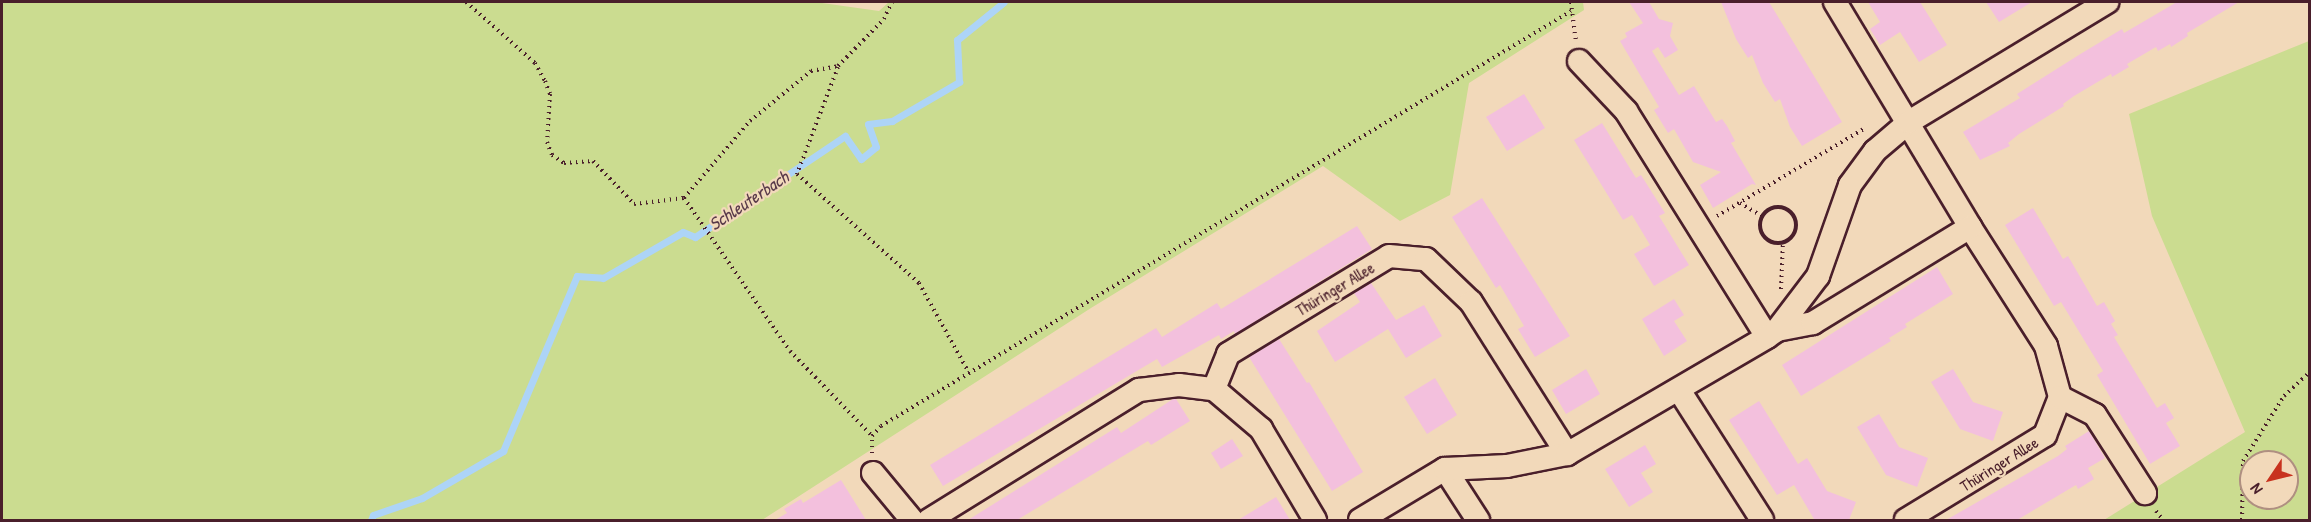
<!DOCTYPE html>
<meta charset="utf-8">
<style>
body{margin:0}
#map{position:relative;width:2311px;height:522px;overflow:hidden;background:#f2d9ba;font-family:"Patrick Hand",sans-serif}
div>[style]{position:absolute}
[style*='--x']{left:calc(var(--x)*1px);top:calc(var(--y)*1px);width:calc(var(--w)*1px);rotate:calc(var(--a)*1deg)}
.green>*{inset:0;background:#cbdc90}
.stream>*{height:7px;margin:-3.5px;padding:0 3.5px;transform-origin:3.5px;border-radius:3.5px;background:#add4f7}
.building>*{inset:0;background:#f3c0dd}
.path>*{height:4px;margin-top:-2px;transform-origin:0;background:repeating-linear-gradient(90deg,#4a1f2b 0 1.5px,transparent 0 6px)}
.path>.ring{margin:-2px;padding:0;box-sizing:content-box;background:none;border:4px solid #4a1f2b;border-radius:50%}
.roads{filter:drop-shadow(2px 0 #4a1f2b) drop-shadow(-2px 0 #4a1f2b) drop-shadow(0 2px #4a1f2b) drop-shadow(0 -2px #4a1f2b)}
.minor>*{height:22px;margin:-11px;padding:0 11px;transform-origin:11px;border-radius:11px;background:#f2d9ba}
span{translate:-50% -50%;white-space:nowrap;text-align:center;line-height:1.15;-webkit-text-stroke:4.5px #f2d9ba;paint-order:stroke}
.street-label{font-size:16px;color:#4a1f2b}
.water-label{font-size:18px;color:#593a4a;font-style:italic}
.frame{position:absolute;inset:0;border:3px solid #4a1f2b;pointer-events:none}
.north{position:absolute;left:2239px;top:450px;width:60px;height:60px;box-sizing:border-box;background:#f2d9ba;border:2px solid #af8f81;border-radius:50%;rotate:235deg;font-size:16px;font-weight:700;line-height:24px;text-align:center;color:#4a1f2b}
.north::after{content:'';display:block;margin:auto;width:21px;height:27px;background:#c8321e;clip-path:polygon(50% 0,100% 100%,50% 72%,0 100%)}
</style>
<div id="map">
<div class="green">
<i style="clip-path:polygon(2px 2px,815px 2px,879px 11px,889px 2px,1583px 2px,1584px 10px,1469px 83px,1450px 195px,1400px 221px,1323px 166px,1091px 308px,762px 520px,2px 520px)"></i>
<i style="clip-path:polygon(evenodd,2309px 41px,2309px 520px,2104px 520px,2245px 432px,2152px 216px,2129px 114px,2309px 41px,2251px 462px,2287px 462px,2287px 498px,2251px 498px,2251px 462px)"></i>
</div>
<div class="stream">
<i style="--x:371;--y:520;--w:5;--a:-68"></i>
<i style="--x:373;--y:515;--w:52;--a:-19.1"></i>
<i style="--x:422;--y:498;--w:94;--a:-30.1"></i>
<i style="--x:503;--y:451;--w:190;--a:-67.1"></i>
<i style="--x:577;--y:276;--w:26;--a:4"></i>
<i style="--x:603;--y:278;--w:92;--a:-29.9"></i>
<i style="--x:683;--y:232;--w:13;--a:23"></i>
<i style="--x:695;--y:237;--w:181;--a:-34"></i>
<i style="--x:845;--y:136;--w:28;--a:55"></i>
<i style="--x:861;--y:159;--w:19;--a:-39"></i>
<i style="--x:876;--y:147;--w:24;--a:-109"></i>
<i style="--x:868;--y:124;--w:24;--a:-7"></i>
<i style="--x:892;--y:121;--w:78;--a:-30.2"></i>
<i style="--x:959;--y:82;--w:42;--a:-92.7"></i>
<i style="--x:957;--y:40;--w:60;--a:-39"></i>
</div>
<div class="building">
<i style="clip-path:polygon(1629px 2px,1649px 2px,1659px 19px,1673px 23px,1670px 36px,1678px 50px,1665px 58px,1658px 47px,1652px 51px,1679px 95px,1694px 86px,1716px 122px,1722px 119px,1727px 126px,1735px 141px,1731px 143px,1756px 185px,1752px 184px,1713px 208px,1700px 185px,1721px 172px,1693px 162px,1674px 129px,1668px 133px,1654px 110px,1659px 107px,1620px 41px,1627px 37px,1625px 33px,1643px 23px)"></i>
<i style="clip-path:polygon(1721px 2px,1769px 2px,1842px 122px,1802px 146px,1790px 127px,1780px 99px,1775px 102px,1763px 83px,1752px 55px,1748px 58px,1736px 39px)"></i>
<i style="clip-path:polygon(1868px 2px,1920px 2px,1947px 45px,1919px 62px,1900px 32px,1880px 45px,1870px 29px,1880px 22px)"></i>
<i style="clip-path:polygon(1986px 2px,2032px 2px,1999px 22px)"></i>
<i style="clip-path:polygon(2177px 2px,2239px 2px,2187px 33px,2188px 36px,2171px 47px,2170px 44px,2158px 51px,2156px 47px,2127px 64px,2129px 67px,2112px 77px,2111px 74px,2074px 96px,2063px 104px,2064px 106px,2019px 134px,2008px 143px,2010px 146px,1980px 160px,1963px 132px,2020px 98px,2017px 94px,2082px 53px,2122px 29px,2124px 33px)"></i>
<i style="clip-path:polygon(1524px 94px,1545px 128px,1507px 151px,1486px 117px)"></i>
<i style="clip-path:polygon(1602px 123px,1636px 178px,1641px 175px,1665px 213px,1659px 216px,1689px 265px,1654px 286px,1634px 254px,1650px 245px,1632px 215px,1623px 220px,1574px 140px)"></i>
<i style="clip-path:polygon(1482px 198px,1570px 336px,1535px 357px,1518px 329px,1524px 326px,1500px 285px,1496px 288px,1452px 217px)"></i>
<i style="clip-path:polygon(2033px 208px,2063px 259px,2068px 256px,2097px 306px,2104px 302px,2115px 321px,2111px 324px,2118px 335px,2114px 337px,2157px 408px,2165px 403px,2174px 418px,2166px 423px,2180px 446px,2150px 464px,2097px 375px,2103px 371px,2061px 302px,2054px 306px,2005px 225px)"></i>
<i style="clip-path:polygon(1357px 226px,1372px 249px,1235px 334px,1234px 331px,1221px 339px,1219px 335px,1162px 367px,1157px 359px,943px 486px,930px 465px,1156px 328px,1162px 337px,1217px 303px,1221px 309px)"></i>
<i style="clip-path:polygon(1937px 267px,1953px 294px,1905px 324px,1907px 327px,1889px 338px,1891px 341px,1801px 396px,1782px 365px)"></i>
<i style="clip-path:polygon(1371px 283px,1396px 320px,1424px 305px,1442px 336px,1406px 358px,1388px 329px,1335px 362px,1317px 331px,1360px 302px,1354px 293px)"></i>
<i style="clip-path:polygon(1674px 299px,1684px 315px,1674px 321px,1687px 341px,1664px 356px,1642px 319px)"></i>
<i style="clip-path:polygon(1279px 339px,1307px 383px,1309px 382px,1363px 472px,1332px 491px,1249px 357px)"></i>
<i style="clip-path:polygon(1586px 369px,1600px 394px,1566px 414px,1552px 390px)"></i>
<i style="clip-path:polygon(1953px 369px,1973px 402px,2003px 412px,1993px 441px,1960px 429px,1931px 382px)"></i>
<i style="clip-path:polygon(1435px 378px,1457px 415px,1427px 434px,1404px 397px)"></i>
<i style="clip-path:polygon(1173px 399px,1176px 399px,1190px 421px,1151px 445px,1148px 441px,1017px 520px,968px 520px,1117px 427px,1121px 433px)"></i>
<i style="clip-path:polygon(1759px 401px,1798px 464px,1807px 458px,1827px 491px,1856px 502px,1849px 520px,1814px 519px,1794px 485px,1777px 495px,1729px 420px)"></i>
<i style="clip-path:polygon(1879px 414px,1899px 447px,1928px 458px,1917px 487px,1886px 475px,1857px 427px)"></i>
<i style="clip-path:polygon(2089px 431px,2105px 458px,2088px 468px,2094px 479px,2078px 489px,2076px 485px,2017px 520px,1946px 520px,2058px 456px,2067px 449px,2065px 446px)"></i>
<i style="clip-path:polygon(1232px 439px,1243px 456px,1221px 469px,1211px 453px)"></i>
<i style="clip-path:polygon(1645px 445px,1656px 464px,1641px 473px,1653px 492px,1629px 507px,1605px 469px)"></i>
<i style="clip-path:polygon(841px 480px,866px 520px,775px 520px,787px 513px,784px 509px,801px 499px,803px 503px)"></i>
<i style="clip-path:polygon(1276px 497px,1290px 520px,1238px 520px)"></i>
</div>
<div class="path">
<i style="--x:466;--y:2;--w:92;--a:41.5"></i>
<i style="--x:535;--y:63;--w:21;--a:61"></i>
<i style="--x:545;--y:81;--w:14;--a:69"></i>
<i style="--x:550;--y:94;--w:48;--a:93.6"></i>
<i style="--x:547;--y:142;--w:14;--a:69"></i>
<i style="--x:552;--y:155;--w:14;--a:34"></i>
<i style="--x:564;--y:163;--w:29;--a:-4"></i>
<i style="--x:593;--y:161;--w:59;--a:46.4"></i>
<i style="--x:634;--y:204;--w:50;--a:-6.8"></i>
<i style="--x:684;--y:198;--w:101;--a:-49.4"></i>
<i style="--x:750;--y:121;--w:79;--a:-39.3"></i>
<i style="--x:811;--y:71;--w:27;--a:-10"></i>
<i style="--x:838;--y:66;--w:66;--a:-45.6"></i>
<i style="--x:884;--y:19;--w:19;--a:-65"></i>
<i style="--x:1571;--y:2;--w:40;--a:82.9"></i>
<i style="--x:838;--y:67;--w:115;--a:111"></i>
<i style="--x:797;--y:174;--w:164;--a:41.8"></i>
<i style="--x:919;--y:283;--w:101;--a:60.9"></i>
<i style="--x:684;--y:198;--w:186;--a:55.3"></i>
<i style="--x:790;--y:351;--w:118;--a:46"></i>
<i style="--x:1740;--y:203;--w:26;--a:31"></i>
<i class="ring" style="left:1760px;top:207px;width:32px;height:32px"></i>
<i style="--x:1717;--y:216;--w:172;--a:-30.7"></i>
<i style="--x:1781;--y:289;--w:47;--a:-87.6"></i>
<i style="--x:872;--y:453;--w:17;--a:-90"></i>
<i style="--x:872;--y:436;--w:13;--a:-48"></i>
<i style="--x:881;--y:426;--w:805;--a:-31.02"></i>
<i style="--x:2156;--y:511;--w:11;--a:52"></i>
<i style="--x:2242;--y:520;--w:59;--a:-89"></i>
<i style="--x:2243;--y:461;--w:77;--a:-57.8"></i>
<i style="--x:2284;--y:396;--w:35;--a:-43"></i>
</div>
<div class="roads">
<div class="minor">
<i style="--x:1835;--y:2;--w:262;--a:59"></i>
<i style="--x:1970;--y:227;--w:141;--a:57.4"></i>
<i style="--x:2046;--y:346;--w:53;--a:74.6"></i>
<i style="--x:2060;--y:397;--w:41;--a:111.5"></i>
<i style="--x:2045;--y:435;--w:163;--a:148.6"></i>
<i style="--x:1579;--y:61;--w:69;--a:46.8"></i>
<i style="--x:1626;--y:111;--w:266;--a:58"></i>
<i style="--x:1777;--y:330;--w:37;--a:-11"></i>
<i style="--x:1813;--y:323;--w:184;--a:-31.4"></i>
<i style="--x:1214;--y:389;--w:62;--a:40.4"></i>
<i style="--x:1261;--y:429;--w:106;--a:59.3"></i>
<i style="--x:1679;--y:390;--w:154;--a:57.4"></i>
<i style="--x:2060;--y:397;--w:39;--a:27"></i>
<i style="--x:2095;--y:415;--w:93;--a:57.3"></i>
<i style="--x:1445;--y:469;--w:61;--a:57.1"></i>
<i style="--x:873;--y:473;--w:61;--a:50.3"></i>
<i style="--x:929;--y:520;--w:247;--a:-31.8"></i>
<i style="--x:1139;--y:390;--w:40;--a:-7.1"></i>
<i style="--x:1179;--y:385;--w:35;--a:7"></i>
<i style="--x:1214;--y:389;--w:38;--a:-68"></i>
<i style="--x:1228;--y:354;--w:188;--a:-31.3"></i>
<i style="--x:1389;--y:256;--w:37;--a:5"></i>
<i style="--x:1426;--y:259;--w:62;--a:43.7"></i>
<i style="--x:1471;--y:302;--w:180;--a:57.7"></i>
<i style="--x:1360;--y:520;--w:99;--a:-31"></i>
<i style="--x:1445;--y:469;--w:62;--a:-2.8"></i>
<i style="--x:1507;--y:466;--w:61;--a:-11.3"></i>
<i style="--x:1567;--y:454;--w:232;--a:-30.3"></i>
<i style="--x:1767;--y:337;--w:12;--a:-35"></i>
<i style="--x:1777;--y:330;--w:68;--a:-52.8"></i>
<i style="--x:1818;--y:276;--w:96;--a:-70.6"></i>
<i style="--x:1850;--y:185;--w:42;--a:-53.7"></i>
<i style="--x:1875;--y:151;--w:45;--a:-40.5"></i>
<i style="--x:1909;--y:122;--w:232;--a:-31.2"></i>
</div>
</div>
<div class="street-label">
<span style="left:1335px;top:289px;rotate:-31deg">Thüringer Allee</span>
<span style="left:1999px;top:464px;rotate:-32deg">Thüringer Allee</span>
</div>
<div class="water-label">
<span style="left:749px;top:201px;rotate:-34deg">Schleuterbach</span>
</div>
<div class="frame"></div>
<div class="north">N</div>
</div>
